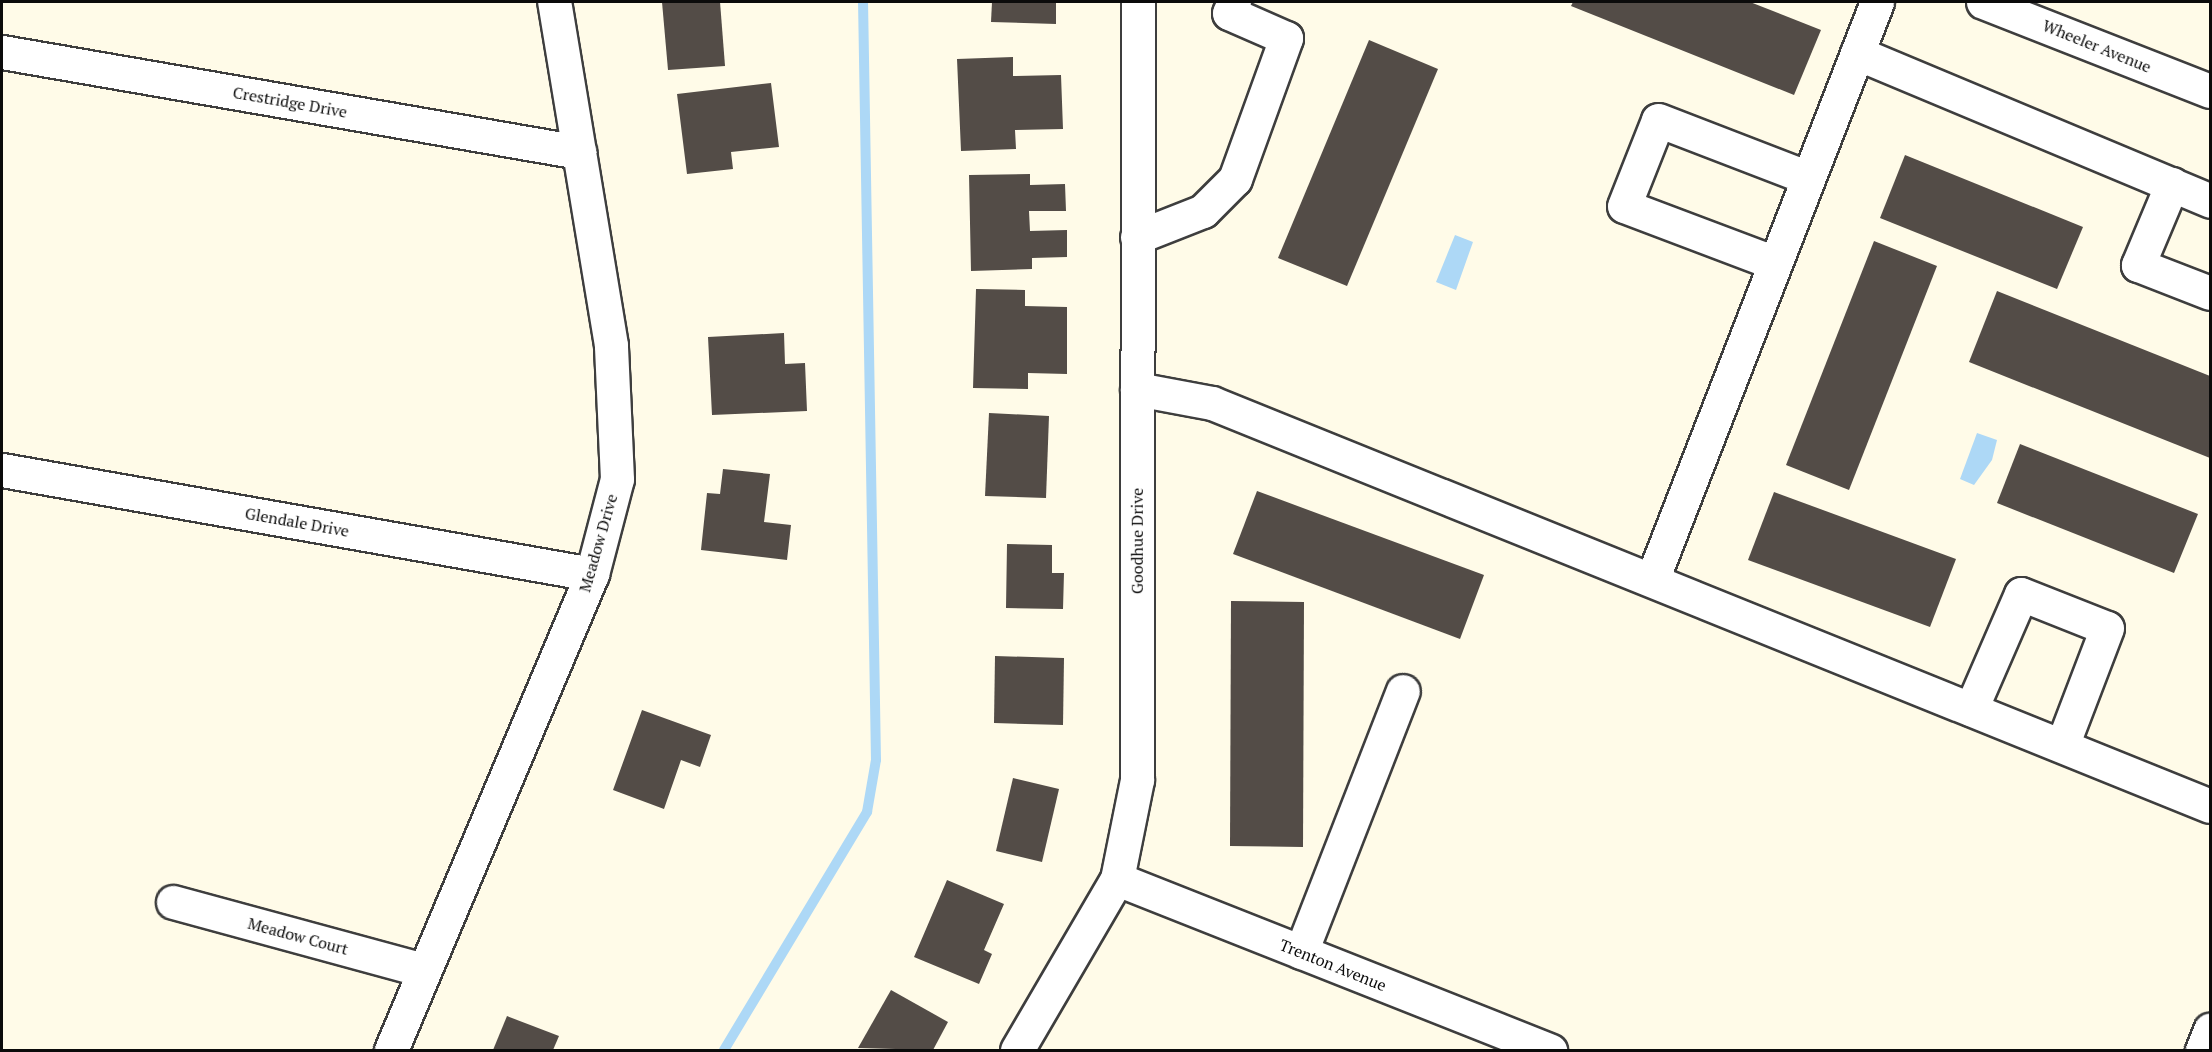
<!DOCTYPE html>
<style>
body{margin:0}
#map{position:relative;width:2212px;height:1052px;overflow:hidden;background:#fffbe8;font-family:"PT Serif",serif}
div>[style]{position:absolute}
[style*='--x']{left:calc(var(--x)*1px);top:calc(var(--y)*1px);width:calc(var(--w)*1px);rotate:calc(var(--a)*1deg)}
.water>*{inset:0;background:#add8f6}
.stream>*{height:10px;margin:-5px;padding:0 5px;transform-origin:5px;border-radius:5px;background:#add8f6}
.building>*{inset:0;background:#534c47}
.roads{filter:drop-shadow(2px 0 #3e3e3e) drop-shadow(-2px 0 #3e3e3e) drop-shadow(0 2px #3e3e3e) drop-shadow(0 -2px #3e3e3e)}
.minor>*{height:33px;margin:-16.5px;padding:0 16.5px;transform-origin:16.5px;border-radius:16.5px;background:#fff}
span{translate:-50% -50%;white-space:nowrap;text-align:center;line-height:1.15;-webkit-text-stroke:6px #fff;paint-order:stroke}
.street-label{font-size:16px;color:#0b0b0b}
.frame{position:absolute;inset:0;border:3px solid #0b0b0b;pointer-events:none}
</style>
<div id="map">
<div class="water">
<i style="clip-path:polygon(1455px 235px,1473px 242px,1456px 290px,1436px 282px)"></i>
<i style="clip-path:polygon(1977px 433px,1997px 440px,1992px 460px,1974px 485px,1960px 479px)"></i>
</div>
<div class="stream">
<i style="--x:724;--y:1050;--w:278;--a:-59"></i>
<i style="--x:867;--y:812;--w:53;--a:-80.2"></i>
<i style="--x:876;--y:760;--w:758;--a:-90.98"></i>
</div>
<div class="building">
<i style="clip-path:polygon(662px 2px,720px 2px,725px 66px,668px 70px)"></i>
<i style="clip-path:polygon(992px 2px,1056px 2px,1056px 24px,991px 22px)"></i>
<i style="clip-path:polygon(1573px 2px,1750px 2px,1821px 30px,1794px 95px,1571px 6px)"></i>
<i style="clip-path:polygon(1369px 40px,1438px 69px,1347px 286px,1278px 258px)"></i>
<i style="clip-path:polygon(1013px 57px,1013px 76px,1061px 75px,1063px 129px,1015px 130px,1016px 149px,961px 151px,957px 59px)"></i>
<i style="clip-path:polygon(771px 83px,779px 147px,731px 152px,733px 169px,687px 174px,677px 94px)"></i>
<i style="clip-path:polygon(1905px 155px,2083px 227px,2057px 289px,1880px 218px)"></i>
<i style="clip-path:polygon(1030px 174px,1030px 185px,1065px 184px,1066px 211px,1029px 211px,1030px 231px,1067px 230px,1067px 257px,1032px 258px,1032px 269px,971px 271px,969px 175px)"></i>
<i style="clip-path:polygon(1874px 241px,1937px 266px,1849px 490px,1786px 465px)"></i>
<i style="clip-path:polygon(976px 289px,1025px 290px,1025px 306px,1067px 307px,1067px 374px,1028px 373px,1028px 389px,973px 388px)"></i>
<i style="clip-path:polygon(1997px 291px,2210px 376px,2210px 458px,1969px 362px)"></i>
<i style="clip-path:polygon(784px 333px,785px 364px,805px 363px,807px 411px,712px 415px,708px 337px)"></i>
<i style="clip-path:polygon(989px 413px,1049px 416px,1046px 498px,985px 496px)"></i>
<i style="clip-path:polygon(2020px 444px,2198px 514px,2174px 573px,1997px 503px)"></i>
<i style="clip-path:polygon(723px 469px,770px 474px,764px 522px,791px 525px,787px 560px,701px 550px,707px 493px,720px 494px)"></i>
<i style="clip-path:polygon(1257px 491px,1484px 575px,1460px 639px,1233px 554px)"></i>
<i style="clip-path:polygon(1774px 492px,1956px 559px,1930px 627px,1748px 560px)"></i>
<i style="clip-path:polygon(1007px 544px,1052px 545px,1052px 573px,1064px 573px,1063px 609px,1006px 608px)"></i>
<i style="clip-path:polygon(1231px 601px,1304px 602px,1303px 847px,1230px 846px)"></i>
<i style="clip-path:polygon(995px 656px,1064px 658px,1063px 725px,994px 723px)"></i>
<i style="clip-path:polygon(642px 710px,711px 735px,700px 767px,681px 760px,664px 809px,613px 790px)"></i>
<i style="clip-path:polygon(1013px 778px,1059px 789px,1042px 862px,996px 851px)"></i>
<i style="clip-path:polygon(947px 880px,1004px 904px,984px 950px,992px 954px,979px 984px,914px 957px)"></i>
<i style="clip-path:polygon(891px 990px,948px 1022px,933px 1050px,858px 1048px)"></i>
<i style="clip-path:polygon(507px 1016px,559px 1036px,553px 1050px,493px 1050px)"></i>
</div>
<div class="roads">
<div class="minor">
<i style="--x:1983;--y:2;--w:244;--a:21.4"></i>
<i style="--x:2;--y:52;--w:586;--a:9.83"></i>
<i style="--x:1857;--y:53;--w:383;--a:22.7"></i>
<i style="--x:2172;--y:184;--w:88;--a:112.8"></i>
<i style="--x:2138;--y:265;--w:77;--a:21.3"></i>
<i style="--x:1137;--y:237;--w:71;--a:-21.5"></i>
<i style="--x:1203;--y:211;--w:45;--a:-45"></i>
<i style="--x:1235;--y:179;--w:150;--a:-70.1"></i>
<i style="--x:1286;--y:38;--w:62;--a:-156.3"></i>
<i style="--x:1229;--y:13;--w:12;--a:-66"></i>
<i style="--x:1775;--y:263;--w:161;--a:-159.3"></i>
<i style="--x:1624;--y:206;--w:92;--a:-68.4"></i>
<i style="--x:1658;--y:120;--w:161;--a:21.1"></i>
<i style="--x:1137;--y:389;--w:76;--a:10.6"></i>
<i style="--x:1212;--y:403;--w:1076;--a:21.99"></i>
<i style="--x:2;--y:470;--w:599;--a:10"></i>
<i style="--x:1652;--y:580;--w:620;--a:-68.73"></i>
<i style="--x:1971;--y:709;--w:125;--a:-66.5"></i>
<i style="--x:2021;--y:594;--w:92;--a:21.6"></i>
<i style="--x:2107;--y:628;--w:126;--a:110.9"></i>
<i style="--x:1117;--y:879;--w:466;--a:21.6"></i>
<i style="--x:173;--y:902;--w:260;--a:15.2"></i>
<i style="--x:1301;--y:952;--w:280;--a:-68.7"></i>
<i style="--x:391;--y:1050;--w:517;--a:-67.11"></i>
<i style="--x:592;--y:574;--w:98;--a:-75.3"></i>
<i style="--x:617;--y:479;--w:134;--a:-92.6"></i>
<i style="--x:611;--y:345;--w:348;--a:-99.4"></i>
<i style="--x:1017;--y:1050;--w:198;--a:-59.7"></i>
<i style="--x:1117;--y:879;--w:101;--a:-78.6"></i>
<i style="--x:1137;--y:780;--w:778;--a:-89.93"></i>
<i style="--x:2202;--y:1050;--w:22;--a:-68"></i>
</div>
</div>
<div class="street-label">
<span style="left:2097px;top:46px;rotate:22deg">Wheeler Avenue</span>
<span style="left:290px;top:102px;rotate:10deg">Crestridge Drive</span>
<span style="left:297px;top:522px;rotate:10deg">Glendale Drive</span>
<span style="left:1137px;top:541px;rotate:-90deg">Goodhue Drive</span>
<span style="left:598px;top:543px;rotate:-74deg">Meadow Drive</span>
<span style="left:298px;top:936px;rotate:15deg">Meadow Court</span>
<span style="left:1333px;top:965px;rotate:22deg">Trenton Avenue</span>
</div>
<div class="frame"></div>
</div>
